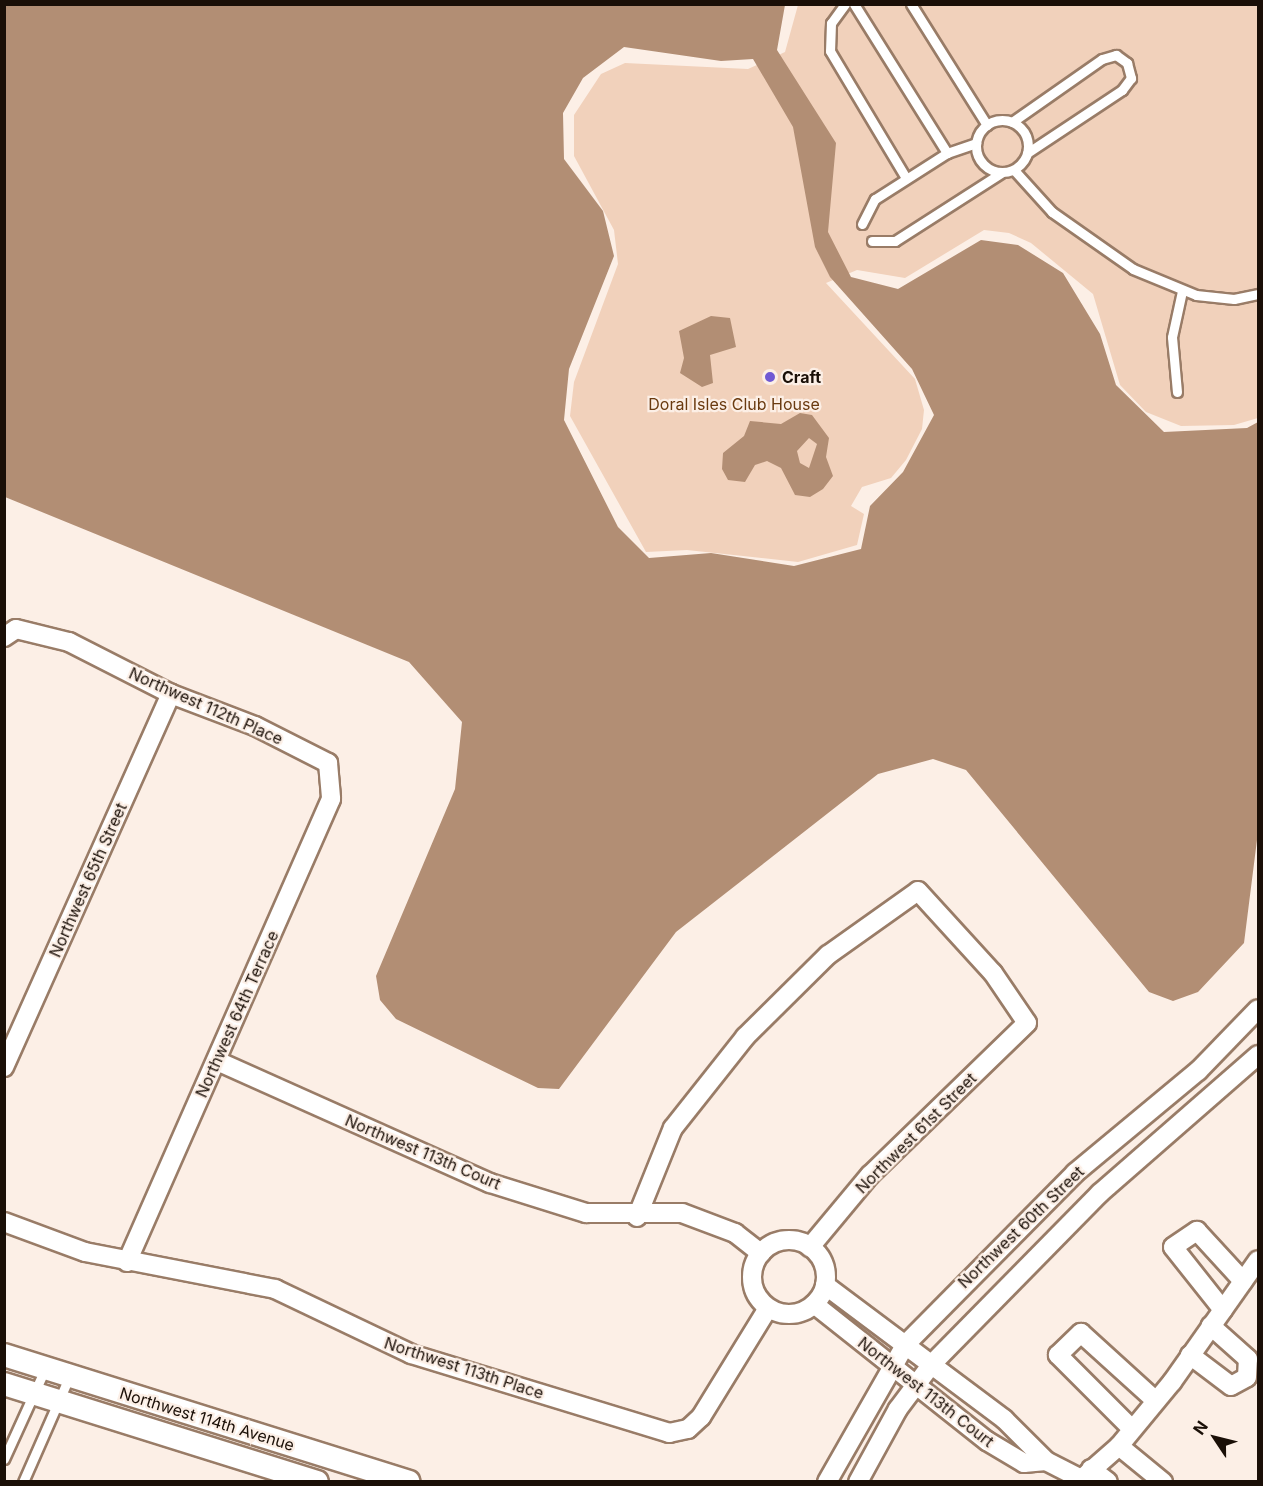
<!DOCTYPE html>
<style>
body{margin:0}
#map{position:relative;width:1263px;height:1486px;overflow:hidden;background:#fcefe6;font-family:Inter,sans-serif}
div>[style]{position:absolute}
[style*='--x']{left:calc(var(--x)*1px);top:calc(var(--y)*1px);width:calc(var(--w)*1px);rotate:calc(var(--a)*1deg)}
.green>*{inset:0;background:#f1d1bb}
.water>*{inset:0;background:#b28e74}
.roads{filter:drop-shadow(2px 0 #997c67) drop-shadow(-2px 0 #997c67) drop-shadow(0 2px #997c67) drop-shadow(0 -2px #997c67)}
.service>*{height:9px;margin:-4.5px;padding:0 4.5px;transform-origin:4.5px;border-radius:4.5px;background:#fff}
.service>.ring{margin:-4.5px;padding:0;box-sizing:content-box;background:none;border:9px solid #fff;border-radius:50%}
.minor>*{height:18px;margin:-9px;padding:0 9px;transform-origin:9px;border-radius:9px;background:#fff}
.minor>.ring{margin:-9px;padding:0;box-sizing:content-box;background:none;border:18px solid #fff;border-radius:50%}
.tertiary>*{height:22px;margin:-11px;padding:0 11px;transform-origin:11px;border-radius:11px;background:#fff}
.dots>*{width:16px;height:16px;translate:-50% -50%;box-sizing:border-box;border:3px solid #fcefe6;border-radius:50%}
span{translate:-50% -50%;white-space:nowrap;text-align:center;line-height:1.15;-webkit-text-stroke:4.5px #fcefe6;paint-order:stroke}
.poi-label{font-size:16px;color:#1a0f07;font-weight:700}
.left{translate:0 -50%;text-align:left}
.park-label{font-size:16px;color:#6a3a0f}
.street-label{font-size:16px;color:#1a0f07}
.frame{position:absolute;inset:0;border:6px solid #1a0f07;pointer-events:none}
.north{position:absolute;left:1185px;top:1408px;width:60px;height:60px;-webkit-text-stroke:4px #fcefe6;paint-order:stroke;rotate:305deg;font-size:16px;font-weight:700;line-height:24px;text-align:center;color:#1a0f07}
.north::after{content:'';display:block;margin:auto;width:21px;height:27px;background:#1a0f07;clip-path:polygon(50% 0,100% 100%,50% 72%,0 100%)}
</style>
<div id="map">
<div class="green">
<i style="clip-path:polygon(798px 5px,1258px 5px,1258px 418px,1234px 425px,1181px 426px,1146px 412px,1120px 385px,1093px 294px,1031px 243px,1009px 233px,984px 230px,905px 278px,857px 270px,826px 283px,915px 379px,924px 410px,922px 429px,906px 460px,891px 478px,862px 487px,851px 506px,864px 514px,857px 545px,798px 562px,687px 550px,646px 552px,570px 416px,574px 382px,618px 264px,614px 230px,574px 156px,574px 115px,601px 74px,625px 63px,748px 69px,785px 52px)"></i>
</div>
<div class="water">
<i style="clip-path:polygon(evenodd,5px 4px,785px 5px,777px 50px,836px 143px,828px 232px,851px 277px,898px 289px,981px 240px,1018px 245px,1063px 273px,1100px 334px,1116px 385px,1164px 432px,1247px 428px,1258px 422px,1258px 832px,1244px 943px,1198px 992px,1173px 1001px,1149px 992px,966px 770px,933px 759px,878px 774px,676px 932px,559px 1089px,538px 1088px,396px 1019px,380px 1000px,376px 976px,455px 789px,462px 722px,409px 662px,5px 497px,5px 4px,624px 47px,721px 61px,753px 59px,793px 127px,815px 247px,830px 277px,912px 369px,934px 415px,903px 472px,870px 506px,861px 549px,794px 566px,711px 553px,649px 558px,618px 527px,564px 420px,569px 369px,614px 256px,603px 211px,564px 159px,563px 113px,583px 78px,624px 47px)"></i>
<i style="clip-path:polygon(711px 316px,730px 318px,736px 347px,710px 355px,713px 383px,702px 387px,680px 373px,684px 358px,679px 331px)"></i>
<i style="clip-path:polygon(evenodd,800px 413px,812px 415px,829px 438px,826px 457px,833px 476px,823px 489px,810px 497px,795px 495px,781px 468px,767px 461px,755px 465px,745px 482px,728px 480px,722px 469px,723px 453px,744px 436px,750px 421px,781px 424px,800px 413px,809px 438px,817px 444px,809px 468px,800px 463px,797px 451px,809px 438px)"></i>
</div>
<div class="roads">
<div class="service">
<i style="--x:845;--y:4;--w:24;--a:126"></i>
<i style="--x:831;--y:23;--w:28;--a:92"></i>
<i style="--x:830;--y:51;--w:148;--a:59.1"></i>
<i style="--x:854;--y:4;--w:176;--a:58"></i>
<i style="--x:911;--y:4;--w:143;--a:57.9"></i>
<i class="ring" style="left:976px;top:120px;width:43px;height:43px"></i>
<i style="--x:1012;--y:122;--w:110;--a:-35"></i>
<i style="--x:1102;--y:59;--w:15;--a:-16"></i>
<i style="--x:1116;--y:55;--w:14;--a:36"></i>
<i style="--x:1127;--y:63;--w:16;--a:75"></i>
<i style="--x:1131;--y:78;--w:15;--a:127"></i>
<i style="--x:1122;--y:90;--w:114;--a:146.4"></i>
<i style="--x:1014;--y:170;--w:57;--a:47.9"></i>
<i style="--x:1052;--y:212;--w:99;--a:35.1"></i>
<i style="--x:1133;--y:269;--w:68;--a:22.4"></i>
<i style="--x:1196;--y:295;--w:38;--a:6"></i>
<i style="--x:1234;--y:299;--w:25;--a:-12"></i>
<i style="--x:862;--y:224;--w:28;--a:-63"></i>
<i style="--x:875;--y:199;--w:85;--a:-32.6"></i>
<i style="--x:947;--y:153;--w:31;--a:-19"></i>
<i style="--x:872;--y:241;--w:23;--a:0"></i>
<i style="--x:895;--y:241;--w:126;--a:-32.7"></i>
<i style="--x:1177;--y:392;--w:55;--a:-95.2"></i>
<i style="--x:1172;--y:337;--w:47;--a:-77.7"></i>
<i style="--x:4;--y:1459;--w:99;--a:-65.5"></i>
<i style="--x:23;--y:1482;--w:115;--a:-66.3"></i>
</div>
<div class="minor">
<i style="--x:4;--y:637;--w:14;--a:-34"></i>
<i style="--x:16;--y:629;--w:55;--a:13.8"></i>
<i style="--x:69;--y:642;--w:114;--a:27"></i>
<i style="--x:171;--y:694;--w:90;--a:20.9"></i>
<i style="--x:255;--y:726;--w:82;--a:26.9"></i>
<i style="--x:328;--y:763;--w:36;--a:85"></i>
<i style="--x:331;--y:799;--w:506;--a:113.78"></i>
<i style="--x:217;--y:1061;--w:299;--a:24.1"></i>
<i style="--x:490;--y:1183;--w:101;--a:17.4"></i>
<i style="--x:586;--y:1213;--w:96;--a:0"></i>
<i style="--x:682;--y:1213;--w:57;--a:20.7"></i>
<i style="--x:735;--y:1233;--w:33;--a:38"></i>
<i style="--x:4;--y:1067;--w:409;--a:-65.9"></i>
<i style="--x:637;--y:1217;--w:96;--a:-68"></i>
<i style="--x:673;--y:1128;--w:116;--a:-51.6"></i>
<i style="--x:745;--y:1037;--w:117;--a:-44.7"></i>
<i style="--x:828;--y:955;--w:110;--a:-35.4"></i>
<i style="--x:918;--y:891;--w:111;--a:47.6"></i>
<i style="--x:993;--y:973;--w:60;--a:55.8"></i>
<i style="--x:1027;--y:1023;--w:219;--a:135.9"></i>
<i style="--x:870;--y:1175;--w:94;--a:129.8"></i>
<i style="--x:4;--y:1222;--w:86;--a:20.3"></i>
<i style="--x:85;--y:1252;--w:194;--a:11"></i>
<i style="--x:275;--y:1289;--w:151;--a:25.5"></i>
<i style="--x:411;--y:1354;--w:270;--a:17"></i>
<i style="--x:669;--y:1433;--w:19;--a:-12"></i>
<i style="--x:688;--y:1429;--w:18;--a:-43"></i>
<i style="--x:701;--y:1417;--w:128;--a:-58.4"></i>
<i class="ring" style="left:752px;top:1240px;width:56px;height:56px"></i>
<i style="--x:825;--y:1285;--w:224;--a:36.8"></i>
<i style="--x:1004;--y:1419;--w:59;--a:45"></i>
<i style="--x:1046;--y:1461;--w:38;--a:27"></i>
<i style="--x:814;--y:1304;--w:221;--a:38.4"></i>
<i style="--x:987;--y:1441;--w:43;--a:30.7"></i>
<i style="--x:1024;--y:1463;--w:22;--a:-5"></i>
<i style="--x:1223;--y:1310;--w:80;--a:-128.4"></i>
<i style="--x:1173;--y:1247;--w:29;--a:-34"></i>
<i style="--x:1197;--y:1231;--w:68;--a:47.4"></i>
<i style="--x:1190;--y:1355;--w:51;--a:37.1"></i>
<i style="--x:1231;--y:1386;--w:18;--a:-29"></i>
<i style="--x:1247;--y:1377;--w:18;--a:-87"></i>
<i style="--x:1248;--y:1359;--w:50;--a:-138.3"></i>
<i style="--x:1132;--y:1429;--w:105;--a:-135"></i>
<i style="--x:1058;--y:1355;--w:32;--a:-44"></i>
<i style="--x:1081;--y:1333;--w:101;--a:42.2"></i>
<i style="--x:1119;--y:1446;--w:57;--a:39.3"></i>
<i style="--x:1091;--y:1469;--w:21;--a:37"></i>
<i style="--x:827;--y:1482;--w:158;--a:-60.3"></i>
<i style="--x:905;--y:1345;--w:242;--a:-45.3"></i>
<i style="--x:1075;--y:1173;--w:160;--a:-39.7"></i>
<i style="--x:1198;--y:1071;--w:86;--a:-45.9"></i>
<i style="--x:858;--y:1482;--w:83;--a:-61.3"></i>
<i style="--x:898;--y:1409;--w:55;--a:-53.1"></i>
<i style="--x:931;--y:1365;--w:241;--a:-45.5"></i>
<i style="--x:1100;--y:1193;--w:210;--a:-41.1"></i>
<i style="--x:1078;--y:1482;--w:55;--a:-41.3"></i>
<i style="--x:1119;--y:1446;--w:83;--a:-50.4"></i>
<i style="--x:1172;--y:1382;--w:149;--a:-54.8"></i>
</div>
<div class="tertiary">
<i style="--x:4;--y:1355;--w:424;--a:17.4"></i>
<i style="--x:4;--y:1384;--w:328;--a:17.4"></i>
</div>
</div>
<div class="dots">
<i style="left:770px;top:377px;background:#7059d3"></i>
</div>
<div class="poi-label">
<span class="left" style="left:782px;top:377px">Craft</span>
</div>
<div class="park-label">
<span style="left:734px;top:404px">Doral Isles Club House</span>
</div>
<div class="street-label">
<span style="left:206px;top:706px;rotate:24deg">Northwest 112th Place</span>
<span style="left:88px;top:880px;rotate:-66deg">Northwest 65th Street</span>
<span style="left:237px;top:1014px;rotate:-66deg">Northwest 64th Terrace</span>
<span style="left:916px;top:1133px;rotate:-45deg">Northwest 61st Street</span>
<span style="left:423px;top:1152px;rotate:23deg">Northwest 113th Court</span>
<span style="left:1021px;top:1227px;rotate:-44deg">Northwest 60th Street</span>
<span style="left:464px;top:1368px;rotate:18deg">Northwest 113th Place</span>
<span style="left:926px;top:1392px;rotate:38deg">Northwest 113th Court</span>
<span style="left:207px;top:1419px;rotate:17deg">Northwest 114th Avenue</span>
</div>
<div class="frame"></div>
<div class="north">N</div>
</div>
